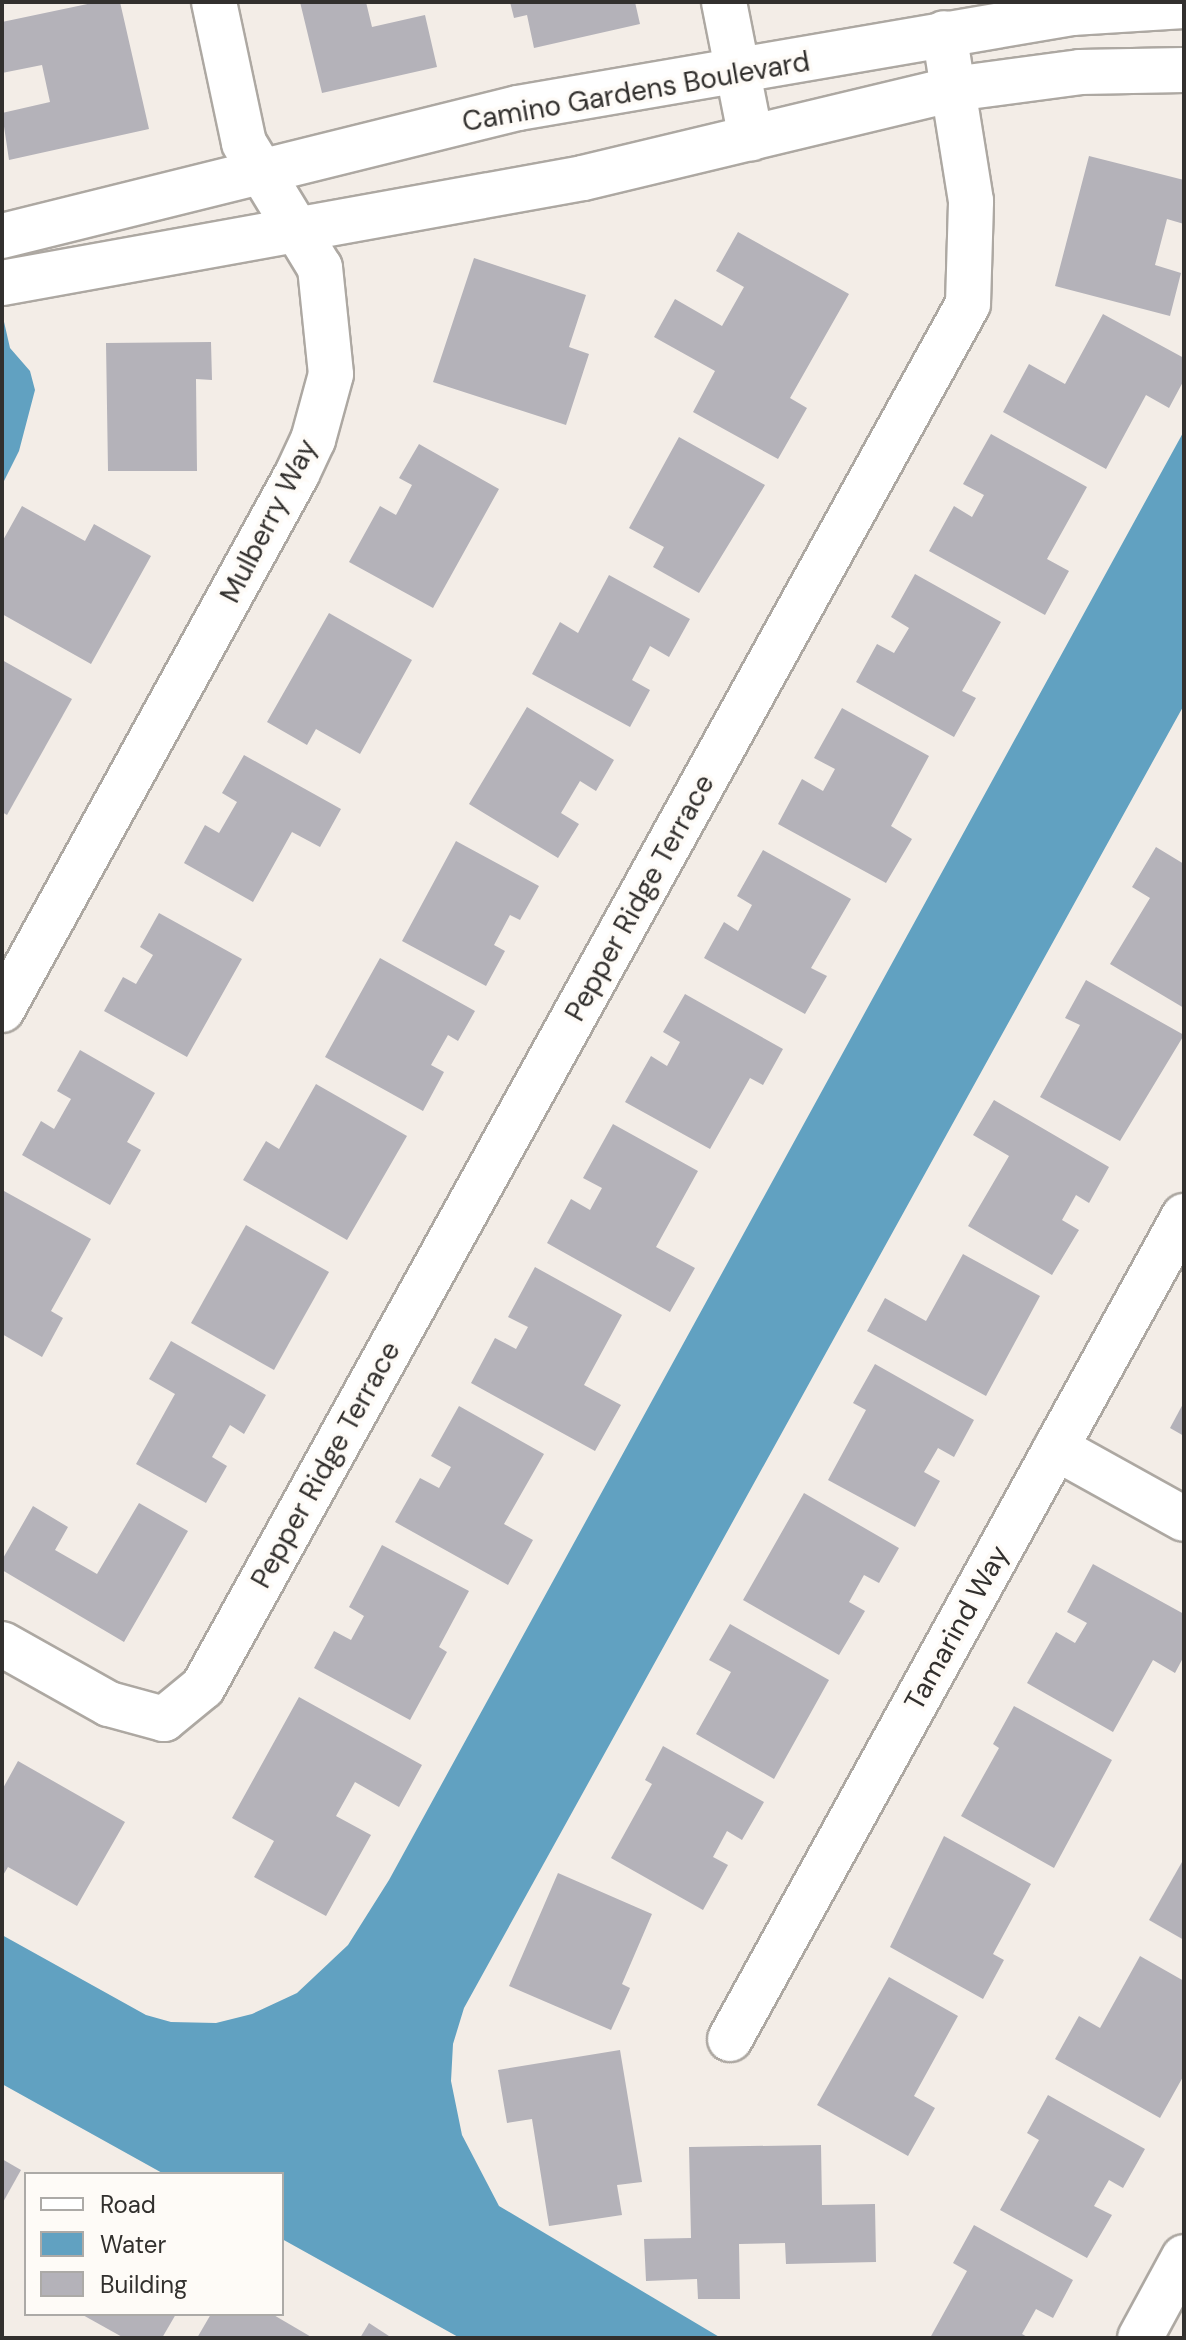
<!DOCTYPE html>
<style>
body{margin:0}
#map{position:relative;width:1186px;height:2340px;overflow:hidden;background:#f3ede7;font-family:"DM Sans",sans-serif}
div>[style]{position:absolute}
[style*='--x']{left:calc(var(--x)*1px);top:calc(var(--y)*1px);width:calc(var(--w)*1px);rotate:calc(var(--a)*1deg)}
.water>*{inset:0;background:#61a1c1}
.building>*{inset:0;background:#b4b2b9}
.roads{filter:drop-shadow(2px 0 #ada8a2) drop-shadow(-2px 0 #ada8a2) drop-shadow(0 2px #ada8a2) drop-shadow(0 -2px #ada8a2)}
.minor>*{height:44px;margin:-22px;padding:0 22px;transform-origin:22px;border-radius:22px;background:#fff}
span{translate:-50% -50%;white-space:nowrap;text-align:center;line-height:1.15;-webkit-text-stroke:7px #fefbf7;paint-order:stroke}
.street-label{font-size:28px;color:#32302e}
.frame{position:absolute;inset:0;border:4px solid #32302e;pointer-events:none}
.legend{position:absolute;left:24px;top:2172px;width:260px;height:144px;box-sizing:border-box;background:#fefbf7;border:2px solid #acaaa7;margin:0;padding:10px 14px;list-style:none;font-size:24px;color:#32302e}
.legend li{display:flex;align-items:center;gap:16px;height:40px}
.legend b{width:40px;border:2px solid #acaaa7}
</style>
<div id="map">
<div class="water">
<i style="clip-path:polygon(2px 313px,10px 348px,30px 371px,35px 390px,19px 451px,2px 485px)"></i>
<i style="clip-path:polygon(1184px 431px,1184px 705px,464px 2008px,453px 2044px,451px 2081px,462px 2135px,499px 2206px,721px 2338px,460px 2338px,282px 2239px,282px 2174px,164px 2174px,2px 2084px,2px 1935px,146px 2015px,171px 2022px,216px 2023px,252px 2014px,297px 1993px,348px 1945px,389px 1880px)"></i>
</div>
<div class="building">
<i style="clip-path:polygon(97px 2px,120px 2px,149px 129px,9px 160px,2px 113px,50px 102px,42px 65px,2px 73px,2px 22px)"></i>
<i style="clip-path:polygon(300px 2px,366px 2px,372px 27px,425px 15px,437px 67px,322px 93px)"></i>
<i style="clip-path:polygon(510px 2px,635px 2px,640px 24px,534px 48px,527px 15px,514px 18px)"></i>
<i style="clip-path:polygon(1089px 156px,1184px 180px,1184px 224px,1167px 219px,1155px 265px,1181px 273px,1170px 316px,1055px 286px)"></i>
<i style="clip-path:polygon(738px 232px,849px 294px,790px 398px,807px 408px,778px 459px,693px 412px,715px 371px,654px 337px,675px 299px,722px 326px,744px 287px,716px 271px)"></i>
<i style="clip-path:polygon(474px 258px,586px 295px,569px 347px,589px 354px,566px 425px,433px 382px)"></i>
<i style="clip-path:polygon(1103px 314px,1184px 358px,1184px 380px,1169px 408px,1146px 395px,1106px 469px,1003px 412px,1029px 364px,1065px 384px)"></i>
<i style="clip-path:polygon(211px 342px,212px 380px,196px 379px,197px 471px,108px 471px,106px 343px)"></i>
<i style="clip-path:polygon(991px 434px,1087px 487px,1047px 559px,1069px 571px,1045px 615px,929px 551px,954px 506px,972px 517px,984px 495px,963px 484px)"></i>
<i style="clip-path:polygon(679px 437px,765px 485px,699px 593px,653px 567px,664px 547px,629px 528px)"></i>
<i style="clip-path:polygon(419px 444px,499px 489px,433px 608px,349px 562px,380px 506px,396px 515px,412px 485px,399px 478px)"></i>
<i style="clip-path:polygon(22px 506px,85px 541px,94px 524px,151px 556px,91px 664px,2px 614px,2px 542px)"></i>
<i style="clip-path:polygon(915px 574px,1001px 622px,962px 691px,976px 698px,954px 737px,856px 682px,877px 644px,894px 653px,909px 628px,891px 617px)"></i>
<i style="clip-path:polygon(609px 575px,690px 619px,669px 657px,650px 646px,632px 680px,650px 690px,630px 727px,532px 674px,560px 622px,578px 633px)"></i>
<i style="clip-path:polygon(329px 613px,412px 660px,360px 754px,316px 729px,307px 745px,267px 722px)"></i>
<i style="clip-path:polygon(2px 660px,72px 699px,7px 815px,2px 812px)"></i>
<i style="clip-path:polygon(527px 707px,614px 760px,596px 791px,580px 781px,561px 813px,579px 824px,558px 858px,469px 804px)"></i>
<i style="clip-path:polygon(842px 708px,929px 756px,891px 826px,912px 839px,886px 883px,778px 824px,802px 779px,823px 791px,835px 769px,814px 758px)"></i>
<i style="clip-path:polygon(244px 755px,341px 809px,320px 847px,292px 832px,253px 902px,184px 863px,205px 825px,219px 833px,237px 802px,222px 793px)"></i>
<i style="clip-path:polygon(456px 841px,539px 886px,520px 920px,510px 915px,494px 945px,505px 951px,486px 986px,402px 941px)"></i>
<i style="clip-path:polygon(1156px 847px,1184px 864px,1184px 1008px,1110px 964px,1150px 898px,1132px 887px)"></i>
<i style="clip-path:polygon(763px 850px,851px 899px,811px 968px,827px 976px,805px 1014px,704px 958px,724px 922px,738px 931px,752px 905px,737px 896px)"></i>
<i style="clip-path:polygon(159px 913px,242px 959px,187px 1057px,104px 1011px,123px 977px,136px 984px,153px 955px,140px 947px)"></i>
<i style="clip-path:polygon(380px 958px,475px 1011px,458px 1041px,448px 1035px,431px 1065px,444px 1072px,423px 1111px,325px 1057px)"></i>
<i style="clip-path:polygon(1086px 980px,1184px 1035px,1120px 1141px,1040px 1097px,1080px 1025px,1065px 1018px)"></i>
<i style="clip-path:polygon(685px 994px,783px 1049px,763px 1085px,750px 1078px,710px 1149px,625px 1102px,651px 1056px,667px 1066px,680px 1042px,663px 1032px)"></i>
<i style="clip-path:polygon(80px 1050px,155px 1093px,127px 1142px,141px 1150px,110px 1205px,22px 1155px,41px 1121px,54px 1129px,71px 1099px,57px 1091px)"></i>
<i style="clip-path:polygon(316px 1084px,407px 1136px,347px 1240px,243px 1180px,266px 1141px,279px 1149px)"></i>
<i style="clip-path:polygon(994px 1100px,1109px 1167px,1089px 1203px,1076px 1195px,1062px 1220px,1079px 1230px,1052px 1275px,968px 1226px,1009px 1156px,973px 1135px)"></i>
<i style="clip-path:polygon(613px 1124px,698px 1171px,656px 1247px,695px 1268px,670px 1312px,547px 1243px,571px 1199px,590px 1210px,602px 1188px,583px 1178px)"></i>
<i style="clip-path:polygon(4px 1191px,91px 1239px,51px 1311px,63px 1318px,42px 1357px,2px 1334px)"></i>
<i style="clip-path:polygon(246px 1225px,329px 1272px,274px 1370px,191px 1323px)"></i>
<i style="clip-path:polygon(963px 1254px,1040px 1296px,986px 1396px,867px 1331px,885px 1298px,926px 1321px)"></i>
<i style="clip-path:polygon(535px 1267px,622px 1315px,584px 1385px,621px 1405px,595px 1451px,471px 1383px,495px 1338px,516px 1349px,528px 1327px,508px 1317px)"></i>
<i style="clip-path:polygon(171px 1341px,266px 1395px,244px 1434px,230px 1425px,212px 1457px,227px 1466px,206px 1503px,136px 1464px,175px 1394px,149px 1379px)"></i>
<i style="clip-path:polygon(875px 1364px,974px 1420px,954px 1457px,938px 1448px,924px 1472px,940px 1481px,915px 1527px,828px 1480px,866px 1410px,853px 1403px)"></i>
<i style="clip-path:polygon(1184px 1402px,1184px 1436px,1170px 1428px)"></i>
<i style="clip-path:polygon(459px 1406px,544px 1454px,504px 1524px,533px 1540px,508px 1585px,395px 1522px,420px 1478px,439px 1488px,451px 1467px,431px 1456px)"></i>
<i style="clip-path:polygon(804px 1493px,899px 1548px,879px 1583px,864px 1575px,849px 1602px,865px 1611px,839px 1655px,743px 1600px)"></i>
<i style="clip-path:polygon(139px 1503px,188px 1531px,124px 1642px,2px 1570px,2px 1560px,33px 1506px,68px 1527px,55px 1550px,97px 1574px)"></i>
<i style="clip-path:polygon(382px 1545px,469px 1591px,439px 1647px,447px 1652px,410px 1720px,314px 1668px,334px 1631px,351px 1640px,364px 1616px,349px 1607px)"></i>
<i style="clip-path:polygon(1093px 1564px,1184px 1614px,1184px 1656px,1175px 1673px,1153px 1660px,1113px 1732px,1027px 1683px,1056px 1632px,1075px 1643px,1087px 1623px,1067px 1612px)"></i>
<i style="clip-path:polygon(730px 1624px,829px 1680px,774px 1779px,696px 1734px,731px 1672px,709px 1660px)"></i>
<i style="clip-path:polygon(299px 1697px,422px 1765px,399px 1807px,355px 1782px,336px 1816px,371px 1835px,326px 1916px,254px 1877px,274px 1841px,232px 1818px)"></i>
<i style="clip-path:polygon(1014px 1706px,1112px 1760px,1054px 1868px,961px 1816px,999px 1748px,993px 1744px)"></i>
<i style="clip-path:polygon(663px 1746px,764px 1802px,742px 1840px,727px 1831px,713px 1857px,728px 1865px,703px 1910px,611px 1858px,652px 1784px,645px 1780px)"></i>
<i style="clip-path:polygon(18px 1761px,125px 1822px,77px 1906px,8px 1867px,2px 1877px,2px 1790px)"></i>
<i style="clip-path:polygon(944px 1836px,1031px 1884px,993px 1954px,1004px 1960px,983px 1999px,890px 1947px)"></i>
<i style="clip-path:polygon(1182px 1862px,1184px 1863px,1184px 1940px,1149px 1920px)"></i>
<i style="clip-path:polygon(558px 1873px,652px 1914px,622px 1984px,630px 1988px,611px 2030px,509px 1986px)"></i>
<i style="clip-path:polygon(1140px 1956px,1184px 1981px,1184px 2075px,1160px 2118px,1055px 2059px,1079px 2016px,1100px 2028px)"></i>
<i style="clip-path:polygon(889px 1977px,958px 2016px,914px 2096px,935px 2108px,908px 2156px,817px 2105px)"></i>
<i style="clip-path:polygon(620px 2050px,642px 2182px,617px 2185px,622px 2215px,549px 2226px,532px 2119px,507px 2123px,498px 2070px)"></i>
<i style="clip-path:polygon(1048px 2095px,1145px 2149px,1123px 2188px,1109px 2180px,1094px 2206px,1112px 2215px,1087px 2258px,1000px 2210px,1039px 2140px,1027px 2133px)"></i>
<i style="clip-path:polygon(821px 2145px,822px 2205px,875px 2204px,876px 2262px,786px 2264px,785px 2243px,739px 2244px,740px 2299px,698px 2299px,697px 2279px,646px 2281px,644px 2239px,691px 2238px,689px 2147px)"></i>
<i style="clip-path:polygon(2px 2159px,21px 2170px,2px 2204px)"></i>
<i style="clip-path:polygon(974px 2225px,1073px 2280px,1053px 2318px,1036px 2309px,1022px 2334px,1029px 2338px,930px 2338px,967px 2271px,953px 2263px)"></i>
<i style="clip-path:polygon(81px 2314px,176px 2314px,162px 2338px,124px 2338px)"></i>
<i style="clip-path:polygon(211px 2314px,272px 2314px,313px 2338px,197px 2338px)"></i>
<i style="clip-path:polygon(369px 2323px,392px 2338px,360px 2338px)"></i>
</div>
<div class="roads">
<div class="minor">
<i style="--x:724;--y:2;--w:139;--a:78.8"></i>
<i style="--x:2;--y:236;--w:532;--a:-13.93"></i>
<i style="--x:518;--y:108;--w:562;--a:-9.73"></i>
<i style="--x:1072;--y:13;--w:112;--a:-3.6"></i>
<i style="--x:2;--y:283;--w:590;--a:-10.24"></i>
<i style="--x:583;--y:178;--w:381;--a:-13.5"></i>
<i style="--x:953;--y:89;--w:128;--a:-7.6"></i>
<i style="--x:1080;--y:72;--w:104;--a:-1.1"></i>
<i style="--x:2;--y:1010;--w:612;--a:-61.17"></i>
<i style="--x:297;--y:474;--w:38;--a:-65"></i>
<i style="--x:313;--y:440;--w:68;--a:-74.7"></i>
<i style="--x:331;--y:374;--w:107;--a:-95.9"></i>
<i style="--x:320;--y:268;--w:146;--a:-121.3"></i>
<i style="--x:244;--y:143;--w:144;--a:-102"></i>
<i style="--x:1056;--y:1448;--w:146;--a:29"></i>
<i style="--x:2;--y:1644;--w:123;--a:29.3"></i>
<i style="--x:109;--y:1704;--w:57;--a:15.3"></i>
<i style="--x:164;--y:1719;--w:50;--a:-39.4"></i>
<i style="--x:203;--y:1687;--w:1580;--a:-61.05"></i>
<i style="--x:968;--y:304;--w:103;--a:-88.3"></i>
<i style="--x:971;--y:201;--w:170;--a:-99.1"></i>
<i style="--x:730;--y:2039;--w:940;--a:-61.12"></i>
<i style="--x:1140;--y:2338;--w:92;--a:-61.5"></i>
</div>
</div>
<div class="street-label">
<span style="left:636px;top:92px;rotate:-10deg">Camino Gardens Boulevard</span>
<span style="left:269px;top:521px;rotate:-63deg">Mulberry Way</span>
<span style="left:640px;top:898px;rotate:-61deg">Pepper Ridge Terrace</span>
<span style="left:326px;top:1465px;rotate:-61deg">Pepper Ridge Terrace</span>
<span style="left:957px;top:1628px;rotate:-61deg">Tamarind Way</span>
</div>
<div class="frame"></div>
<ul class="legend">
<li><b style="height:10px;background:#fff"></b>Road</li>
<li><b style="height:22px;background:#61a1c1"></b>Water</li>
<li><b style="height:22px;background:#b4b2b9"></b>Building</li>
</ul>
</div>
